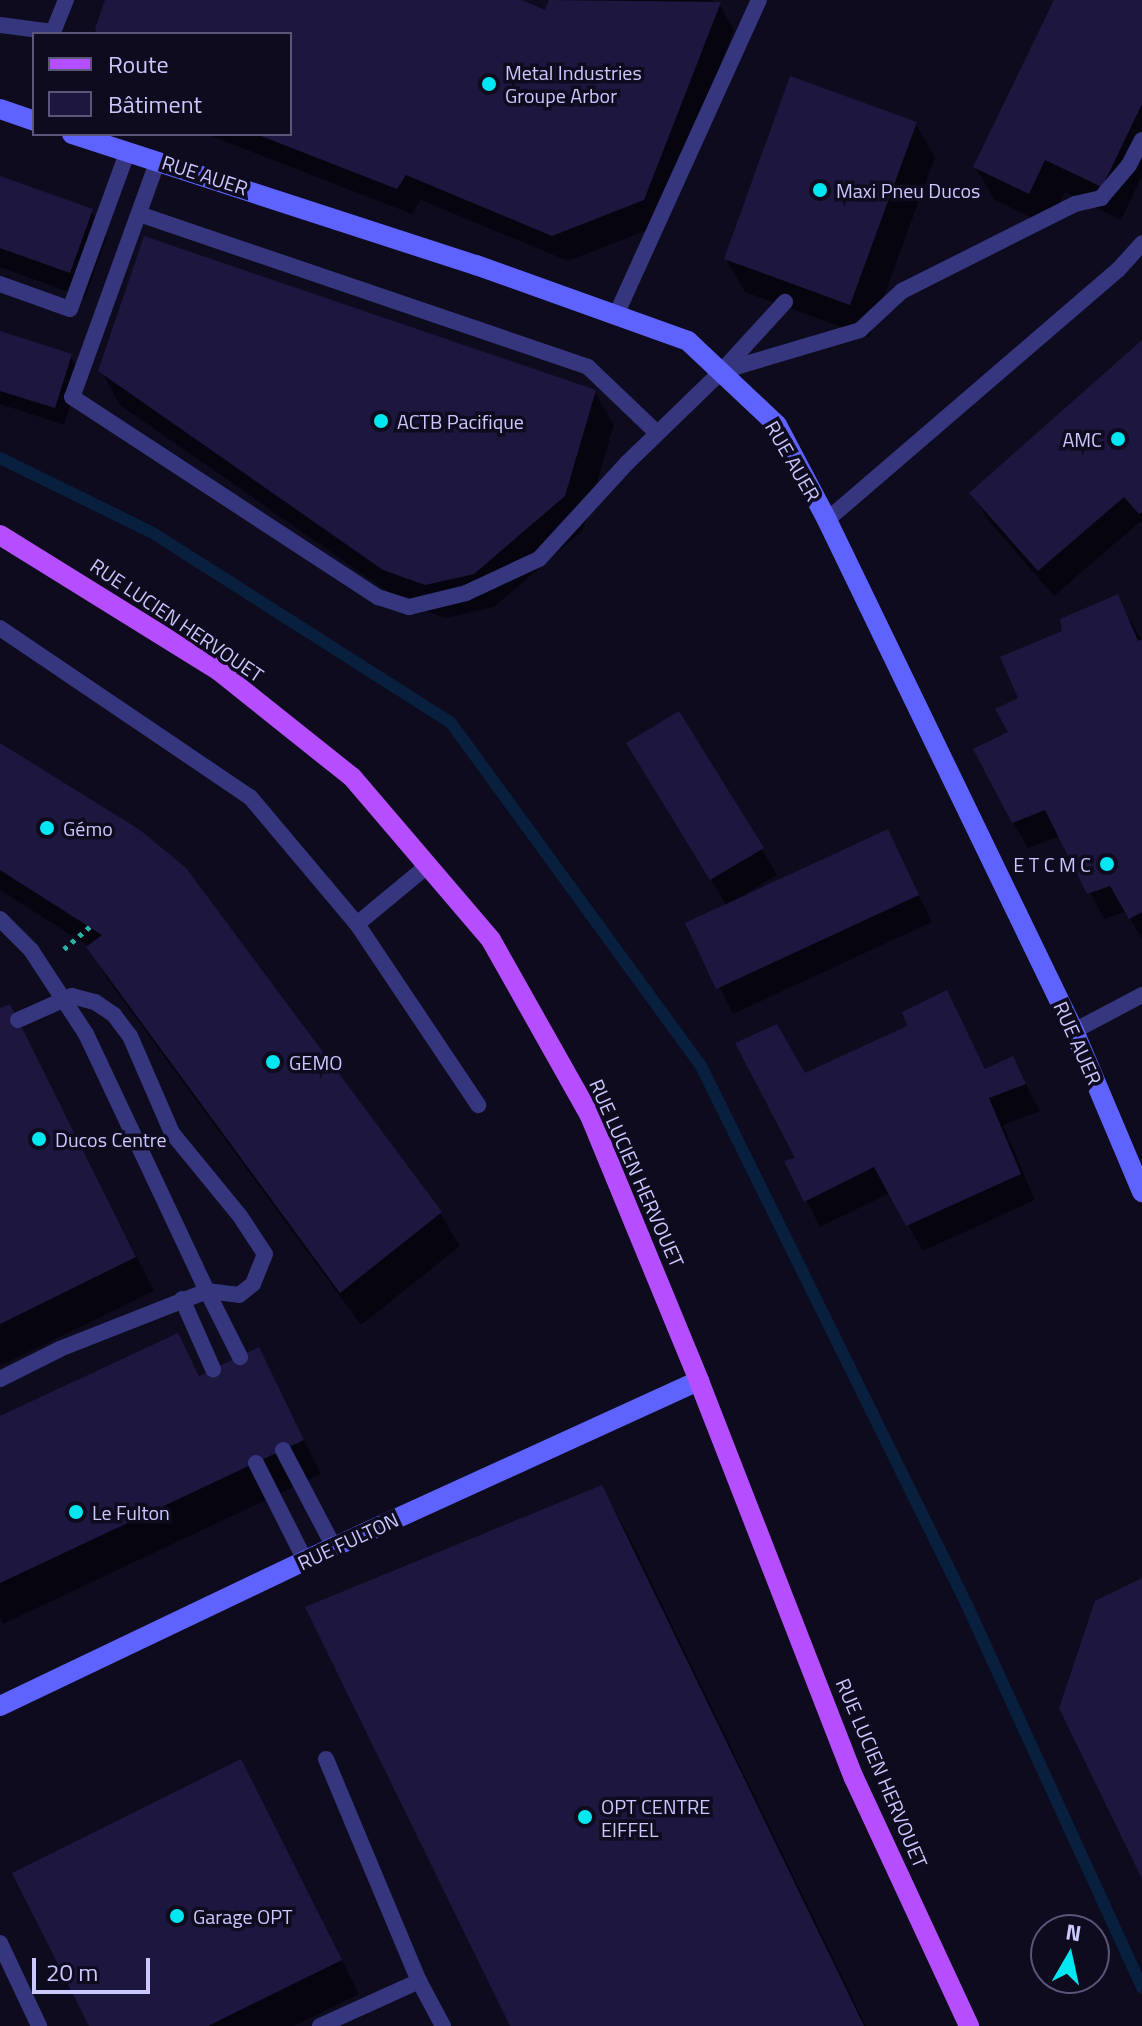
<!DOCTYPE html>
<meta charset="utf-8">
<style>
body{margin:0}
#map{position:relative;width:1142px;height:2026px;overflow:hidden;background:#0d0b1d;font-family:"Titillium Web",sans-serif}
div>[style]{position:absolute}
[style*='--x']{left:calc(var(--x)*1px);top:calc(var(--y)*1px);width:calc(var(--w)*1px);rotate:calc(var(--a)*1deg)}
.shadow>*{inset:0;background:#0007}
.stream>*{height:12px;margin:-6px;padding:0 6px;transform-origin:6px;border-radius:6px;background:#091f3e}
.building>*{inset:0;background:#1d173f}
.path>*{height:5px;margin-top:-2.5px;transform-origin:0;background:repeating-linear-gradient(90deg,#2ab1a1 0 4px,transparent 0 10px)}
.lane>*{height:16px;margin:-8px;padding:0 8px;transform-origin:8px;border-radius:8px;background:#35367e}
.secondary>*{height:20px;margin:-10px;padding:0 10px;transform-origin:10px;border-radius:10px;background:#5e63ff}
.primary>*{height:20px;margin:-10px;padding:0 10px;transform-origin:10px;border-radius:10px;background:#b44eff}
.lane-bridge>*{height:16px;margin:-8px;padding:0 8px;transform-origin:8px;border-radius:8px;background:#35367e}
.dots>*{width:22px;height:22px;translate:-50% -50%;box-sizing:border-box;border:4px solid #0d0b1d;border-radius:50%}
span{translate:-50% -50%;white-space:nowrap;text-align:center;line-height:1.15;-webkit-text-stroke:7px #0d0b1d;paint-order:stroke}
.poi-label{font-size:20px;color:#cbc7ff}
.left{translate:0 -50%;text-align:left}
.right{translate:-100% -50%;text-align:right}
.street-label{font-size:20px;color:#cbc7ff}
.legend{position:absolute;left:32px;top:32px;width:260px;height:104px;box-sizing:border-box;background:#0d0b1d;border:2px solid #595677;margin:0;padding:10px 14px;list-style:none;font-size:24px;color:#cbc7ff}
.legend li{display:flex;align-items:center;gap:16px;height:40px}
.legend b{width:40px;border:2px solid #595677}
.north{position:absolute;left:1030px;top:1914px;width:80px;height:80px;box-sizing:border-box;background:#0d0b1d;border:2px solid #595677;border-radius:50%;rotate:9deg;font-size:22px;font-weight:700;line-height:32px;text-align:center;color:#cbc7ff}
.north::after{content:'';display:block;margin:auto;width:28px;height:36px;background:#00e7f2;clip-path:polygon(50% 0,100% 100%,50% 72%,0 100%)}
.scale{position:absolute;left:32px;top:1958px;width:118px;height:36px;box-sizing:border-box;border:4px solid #cbc7ff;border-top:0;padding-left:10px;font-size:24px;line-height:28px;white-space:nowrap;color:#cbc7ff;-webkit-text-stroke:6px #0d0b1d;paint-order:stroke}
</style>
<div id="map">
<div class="shadow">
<i style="clip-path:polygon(108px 0,516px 0,546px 12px,551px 0,710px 0,719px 4px,734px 30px,658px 226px,568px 261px,421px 200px,412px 214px,206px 134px,290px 134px,290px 34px,99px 34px)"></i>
<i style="clip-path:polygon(1056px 0,1142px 0,1142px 176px,1121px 220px,1065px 192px,1048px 226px,995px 200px,975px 167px)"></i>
<i style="clip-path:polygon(915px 123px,935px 157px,869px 337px,745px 292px,726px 259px)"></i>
<i style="clip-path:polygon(0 179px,91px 211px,107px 237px,85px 298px,0 267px)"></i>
<i style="clip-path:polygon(0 333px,70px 356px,81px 373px,64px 425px,0 404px)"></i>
<i style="clip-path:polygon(1142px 342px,1142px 524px,1140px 522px,1054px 596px,987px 519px,972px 493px)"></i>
<i style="clip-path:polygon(101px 371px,595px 392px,614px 425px,583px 530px,494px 607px,445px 618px,404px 603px,120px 405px)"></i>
<i style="clip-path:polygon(1117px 596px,1142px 641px,1142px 939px,1126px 912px,1104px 919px,1060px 836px,1028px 848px,1013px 822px,1011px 733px,1021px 699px,1064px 632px)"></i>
<i style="clip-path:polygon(0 746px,440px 1213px,460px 1246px,361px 1325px,108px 980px,88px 946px,0 890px)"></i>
<i style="clip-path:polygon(644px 770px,762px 849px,777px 875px,745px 894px,746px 897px,887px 831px,932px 922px,733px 1014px,688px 924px,727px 906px)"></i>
<i style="clip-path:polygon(946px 993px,986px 1070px,1012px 1058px,1040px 1111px,1003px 1125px,1035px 1200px,923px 1251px,890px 1193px,820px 1227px,787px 1162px,798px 1159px,804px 1076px,910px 1027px)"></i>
<i style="clip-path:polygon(9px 1006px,154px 1291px,0 1366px,0 1010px)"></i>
<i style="clip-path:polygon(177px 1336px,201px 1377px,259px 1350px,321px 1474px,3px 1624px,0 1618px,0 1419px)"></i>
<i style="clip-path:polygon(601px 1488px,627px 1532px,866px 2026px,512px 2026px)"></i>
<i style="clip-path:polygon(241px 1762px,359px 1994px,294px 2026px,91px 2026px)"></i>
</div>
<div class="stream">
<i style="--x:0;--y:458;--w:170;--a:26.1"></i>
<i style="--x:153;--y:533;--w:353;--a:32.5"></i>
<i style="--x:451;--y:723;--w:422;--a:53.9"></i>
<i style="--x:700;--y:1064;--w:603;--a:63.73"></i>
<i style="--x:967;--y:1605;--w:421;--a:65.4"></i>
</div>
<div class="building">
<i style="clip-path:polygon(105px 0,522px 0,545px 10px,549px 0,721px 2px,644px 200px,552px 236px,406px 175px,397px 189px,256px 134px,290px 134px,290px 34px,97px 34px,95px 29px)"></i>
<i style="clip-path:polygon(1054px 0,1142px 0,1142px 104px,1102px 187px,1045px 160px,1029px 194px,973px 167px)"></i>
<i style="clip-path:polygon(790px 76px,917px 122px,850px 305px,724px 259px)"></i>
<i style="clip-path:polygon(0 176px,93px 209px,70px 273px,0 248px)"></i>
<i style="clip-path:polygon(144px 236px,596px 390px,565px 496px,474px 574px,425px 585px,383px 570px,98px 371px)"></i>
<i style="clip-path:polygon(0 331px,72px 354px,55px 408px,0 391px)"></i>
<i style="clip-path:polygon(1142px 340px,1142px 512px,1139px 514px,1124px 497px,1038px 571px,969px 493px)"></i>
<i style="clip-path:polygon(1118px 594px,1138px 641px,1142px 639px,1142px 912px,1129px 919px,1110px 886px,1087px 894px,1045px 810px,1012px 823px,973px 749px,1008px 732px,995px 709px,1018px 698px,1000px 657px,1062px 631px,1060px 619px)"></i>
<i style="clip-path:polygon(679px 711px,764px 848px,710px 880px,626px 743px)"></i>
<i style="clip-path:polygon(0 743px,140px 830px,186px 868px,442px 1212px,340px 1293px,86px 947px,102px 935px,0 870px)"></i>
<i style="clip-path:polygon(888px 829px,919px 895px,716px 989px,685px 923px)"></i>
<i style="clip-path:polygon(947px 990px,985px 1069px,1013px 1056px,1026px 1084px,989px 1098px,1021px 1174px,906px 1226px,874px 1167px,804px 1202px,784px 1161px,795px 1158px,735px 1043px,777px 1024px,805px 1073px,907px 1026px,902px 1012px)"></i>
<i style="clip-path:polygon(10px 1004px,136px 1257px,0 1324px,0 1008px)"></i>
<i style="clip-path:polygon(178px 1333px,199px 1376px,259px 1347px,304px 1440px,0 1583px,0 1416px)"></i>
<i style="clip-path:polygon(602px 1485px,864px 2026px,510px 2026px,305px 1607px)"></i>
<i style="clip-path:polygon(1142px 1578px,1142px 1879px,1059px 1708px,1095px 1601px)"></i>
<i style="clip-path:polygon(241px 1759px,342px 1960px,208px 2026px,89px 2026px,12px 1873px)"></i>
</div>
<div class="path">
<i style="--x:64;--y:949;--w:35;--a:-41"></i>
</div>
<div class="lane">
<i style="--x:0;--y:25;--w:53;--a:7.5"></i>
<i style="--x:53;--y:32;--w:35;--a:-68"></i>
<i style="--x:158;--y:160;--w:252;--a:109.9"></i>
<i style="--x:72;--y:397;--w:366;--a:33.2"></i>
<i style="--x:378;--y:597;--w:33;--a:18"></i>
<i style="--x:409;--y:607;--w:59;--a:-13.8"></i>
<i style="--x:466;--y:593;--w:81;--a:-25"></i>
<i style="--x:539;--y:559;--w:130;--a:-47.5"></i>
<i style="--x:627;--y:463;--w:131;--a:-44.1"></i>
<i style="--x:721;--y:372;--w:95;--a:-47.6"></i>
<i style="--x:139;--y:214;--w:474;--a:18.8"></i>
<i style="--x:588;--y:367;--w:95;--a:43.7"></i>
<i style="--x:0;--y:284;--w:74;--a:19.7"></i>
<i style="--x:70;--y:309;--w:166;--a:-69.9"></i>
<i style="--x:616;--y:315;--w:346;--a:-65.6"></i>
<i style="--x:722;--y:371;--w:144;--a:-16.5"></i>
<i style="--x:860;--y:330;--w:57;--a:-42.9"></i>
<i style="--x:902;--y:291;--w:194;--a:-26.7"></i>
<i style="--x:1075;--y:204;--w:27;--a:-13"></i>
<i style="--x:1101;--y:198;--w:43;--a:-49.7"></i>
<i style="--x:1129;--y:165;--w:28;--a:-63"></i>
<i style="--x:827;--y:520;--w:384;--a:-40.7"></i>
<i style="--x:1118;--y:270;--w:36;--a:-48"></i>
<i style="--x:0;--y:628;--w:302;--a:34.1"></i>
<i style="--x:250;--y:797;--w:166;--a:49.9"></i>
<i style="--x:357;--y:924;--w:91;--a:-39.6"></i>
<i style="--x:0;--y:919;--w:44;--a:45"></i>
<i style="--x:31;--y:950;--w:100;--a:56.8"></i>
<i style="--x:86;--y:1034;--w:284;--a:64.8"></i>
<i style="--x:207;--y:1291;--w:158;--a:158.5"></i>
<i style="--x:60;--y:1349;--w:67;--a:153.4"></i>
<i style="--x:357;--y:924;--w:218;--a:56.2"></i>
<i style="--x:1074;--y:1031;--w:77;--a:-27.9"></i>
<i style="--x:207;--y:1291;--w:74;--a:63.4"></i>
<i style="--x:207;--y:1291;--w:32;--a:7"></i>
<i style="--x:182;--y:1299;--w:77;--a:66.1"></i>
<i style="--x:283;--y:1450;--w:110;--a:62.3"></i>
<i style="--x:256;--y:1463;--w:109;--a:63.2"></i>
<i style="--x:326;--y:1759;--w:241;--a:67.3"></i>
<i style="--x:419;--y:1981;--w:51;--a:61.9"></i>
<i style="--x:0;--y:1943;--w:92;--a:64.8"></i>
<i style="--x:320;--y:2026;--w:109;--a:-24.4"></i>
</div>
<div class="secondary">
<i style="--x:0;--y:109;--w:36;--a:19"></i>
<i style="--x:72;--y:134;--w:425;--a:18"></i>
<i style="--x:476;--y:265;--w:225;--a:19.7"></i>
<i style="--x:688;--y:341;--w:122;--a:43.3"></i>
<i style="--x:777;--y:425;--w:107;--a:62.2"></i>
<i style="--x:827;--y:520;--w:568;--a:64.2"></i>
<i style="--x:1074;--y:1031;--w:175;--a:67.1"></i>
<i style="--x:0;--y:1706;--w:370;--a:-25.5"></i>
<i style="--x:334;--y:1547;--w:401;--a:-24.5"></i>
</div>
<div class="primary">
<i style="--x:0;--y:535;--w:258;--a:31.8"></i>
<i style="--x:219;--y:671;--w:170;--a:38.6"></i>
<i style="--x:352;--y:777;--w:214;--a:49.5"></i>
<i style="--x:491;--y:940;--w:202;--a:60.6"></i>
<i style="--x:590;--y:1116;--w:287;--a:67.6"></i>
<i style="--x:699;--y:1381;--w:426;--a:68.7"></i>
<i style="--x:854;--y:1778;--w:273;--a:65.1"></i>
</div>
<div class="lane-bridge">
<i style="--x:18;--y:1020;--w:59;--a:-24"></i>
<i style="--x:72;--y:996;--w:24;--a:15"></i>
<i style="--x:95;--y:1002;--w:23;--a:34"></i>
<i style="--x:114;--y:1015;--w:26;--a:53"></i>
<i style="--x:130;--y:1036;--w:106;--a:66.6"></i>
<i style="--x:172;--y:1133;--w:107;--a:50.7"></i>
<i style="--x:240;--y:1216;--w:45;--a:56.7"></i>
<i style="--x:265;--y:1254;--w:32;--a:112"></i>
<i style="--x:253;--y:1284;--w:18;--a:142"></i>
</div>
<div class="dots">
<i style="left:489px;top:84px;background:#00e7f2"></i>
<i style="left:820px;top:190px;background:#00e7f2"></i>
<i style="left:381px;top:421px;background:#00e7f2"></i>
<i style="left:1118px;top:439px;background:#00e7f2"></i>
<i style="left:47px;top:828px;background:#00e7f2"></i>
<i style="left:1107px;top:864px;background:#00e7f2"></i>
<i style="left:273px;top:1062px;background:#00e7f2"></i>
<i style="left:39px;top:1139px;background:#00e7f2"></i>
<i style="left:76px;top:1512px;background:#00e7f2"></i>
<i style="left:585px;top:1817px;background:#00e7f2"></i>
<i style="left:177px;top:1916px;background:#00e7f2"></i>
</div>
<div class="poi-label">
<span class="left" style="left:505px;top:84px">Metal Industries<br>Groupe Arbor</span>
<span class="left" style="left:836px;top:190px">Maxi Pneu Ducos</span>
<span class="left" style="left:397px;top:421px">ACTB Pacifique</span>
<span class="right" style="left:1102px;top:439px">AMC</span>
<span class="left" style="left:63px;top:828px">Gémo</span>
<span class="right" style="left:1091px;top:864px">E T C M C</span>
<span class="left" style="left:289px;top:1062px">GEMO</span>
<span class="left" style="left:55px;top:1139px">Ducos Centre</span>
<span class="left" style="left:92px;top:1512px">Le Fulton</span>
<span class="left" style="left:601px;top:1818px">OPT CENTRE<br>EIFFEL</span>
<span class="left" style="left:193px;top:1916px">Garage OPT</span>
</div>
<div class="street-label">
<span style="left:205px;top:175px;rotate:18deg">RUE AUER</span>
<span style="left:793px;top:461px;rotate:60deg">RUE AUER</span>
<span style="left:177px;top:620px;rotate:34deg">RUE LUCIEN HERVOUET</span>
<span style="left:1078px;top:1043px;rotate:66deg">RUE AUER</span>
<span style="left:637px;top:1173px;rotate:66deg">RUE LUCIEN HERVOUET</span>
<span style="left:348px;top:1541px;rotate:-25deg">RUE FULTON</span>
<span style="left:882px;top:1773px;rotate:67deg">RUE LUCIEN HERVOUET</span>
</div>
<ul class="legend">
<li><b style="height:10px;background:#b44eff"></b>Route</li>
<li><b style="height:22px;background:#1d173f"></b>Bâtiment</li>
</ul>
<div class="north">N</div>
<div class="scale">20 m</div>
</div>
